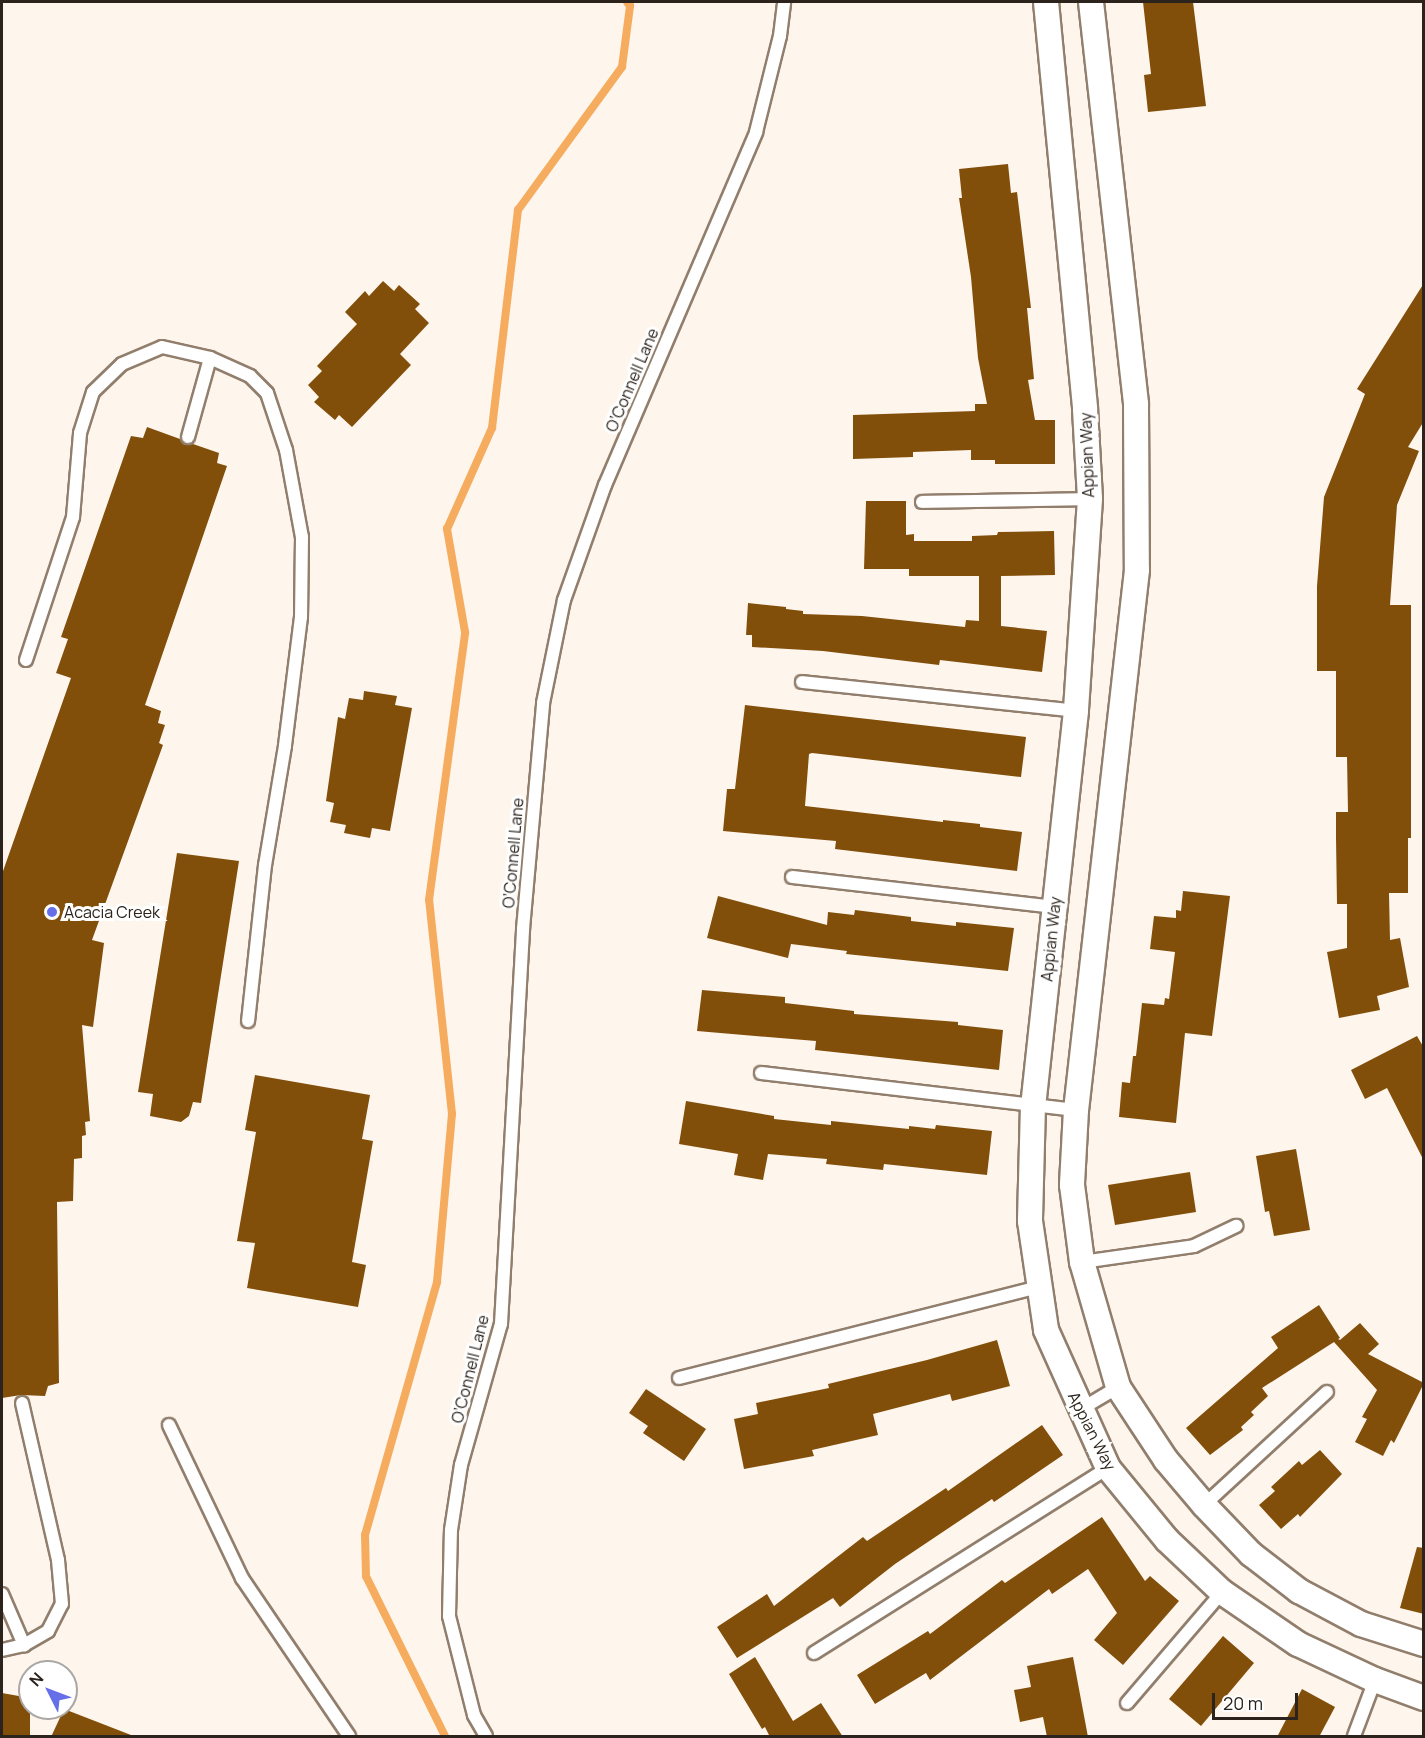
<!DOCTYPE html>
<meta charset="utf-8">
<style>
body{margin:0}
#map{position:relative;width:1425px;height:1738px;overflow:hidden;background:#fef5ed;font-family:Manrope,sans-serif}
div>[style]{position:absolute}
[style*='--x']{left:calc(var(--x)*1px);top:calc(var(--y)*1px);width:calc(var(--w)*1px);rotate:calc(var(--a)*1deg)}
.stream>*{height:8px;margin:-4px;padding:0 4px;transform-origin:4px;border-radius:4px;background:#f6ac5f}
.building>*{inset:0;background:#824f0a}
.roads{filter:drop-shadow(2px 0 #917e6c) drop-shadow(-2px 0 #917e6c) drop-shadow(0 2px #917e6c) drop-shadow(0 -2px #917e6c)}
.lane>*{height:12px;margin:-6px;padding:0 6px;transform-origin:6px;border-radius:6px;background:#fff}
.street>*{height:24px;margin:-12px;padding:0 12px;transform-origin:12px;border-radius:12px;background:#fff}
.dots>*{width:16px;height:16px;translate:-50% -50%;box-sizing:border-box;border:3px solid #fff;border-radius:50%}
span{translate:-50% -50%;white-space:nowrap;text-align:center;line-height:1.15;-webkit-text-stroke:6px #fff;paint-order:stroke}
.street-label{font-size:16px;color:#2b231c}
.poi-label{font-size:16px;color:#2b231c}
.left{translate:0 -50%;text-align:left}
.frame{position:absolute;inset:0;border:3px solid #2b231c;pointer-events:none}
.north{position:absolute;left:18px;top:1660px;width:60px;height:60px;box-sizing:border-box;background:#fff;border:2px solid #aaa7a4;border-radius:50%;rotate:312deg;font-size:16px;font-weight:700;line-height:24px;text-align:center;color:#2b231c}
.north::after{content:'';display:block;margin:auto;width:21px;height:27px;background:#656fe8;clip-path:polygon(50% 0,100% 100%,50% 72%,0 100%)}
.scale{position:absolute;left:1212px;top:1693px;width:86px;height:27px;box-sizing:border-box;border:3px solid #2b231c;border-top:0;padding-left:8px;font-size:18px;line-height:21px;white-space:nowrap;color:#2b231c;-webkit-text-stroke:4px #fff;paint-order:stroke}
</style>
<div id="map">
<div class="stream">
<i style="--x:445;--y:1736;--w:178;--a:-116.3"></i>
<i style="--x:366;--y:1576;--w:41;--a:-91.4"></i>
<i style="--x:365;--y:1535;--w:263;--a:-74.1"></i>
<i style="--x:437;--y:1282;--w:169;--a:-84.9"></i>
<i style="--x:452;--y:1114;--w:215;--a:-96.1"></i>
<i style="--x:429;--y:900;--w:270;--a:-82.3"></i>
<i style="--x:465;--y:632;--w:105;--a:-99.9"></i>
<i style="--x:447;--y:529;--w:111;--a:-66"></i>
<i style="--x:492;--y:428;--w:220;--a:-83.2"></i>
<i style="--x:518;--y:210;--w:177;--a:-54"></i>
<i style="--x:622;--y:67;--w:62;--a:-82.5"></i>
<i style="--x:630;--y:6;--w:5;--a:-127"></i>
</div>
<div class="building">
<i style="clip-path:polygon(1143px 2px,1193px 2px,1206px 106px,1148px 112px,1144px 75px,1151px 74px)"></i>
<i style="clip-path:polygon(1008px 164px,1011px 193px,1017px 192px,1031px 308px,1027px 308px,1034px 379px,1028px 380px,1035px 420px,1055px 420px,1055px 464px,995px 464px,995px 460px,971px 460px,971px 450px,913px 452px,913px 457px,853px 459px,853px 415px,975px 411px,975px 404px,987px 404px,978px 358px,971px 277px,959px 198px,962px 198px,959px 169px)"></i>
<i style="clip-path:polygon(383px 281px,394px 291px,399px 285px,420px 304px,415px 309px,429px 323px,400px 354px,411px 365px,352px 427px,339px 415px,335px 420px,314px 402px,319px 397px,308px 385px,322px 371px,317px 366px,357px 324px,345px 312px,365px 291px,369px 296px)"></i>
<i style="clip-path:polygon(1424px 283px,1424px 421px,1408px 447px,1419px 451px,1397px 505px,1390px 605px,1411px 605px,1411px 838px,1408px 838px,1408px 893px,1389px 893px,1390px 940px,1400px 938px,1409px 987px,1377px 996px,1380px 1010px,1339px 1018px,1327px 952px,1347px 948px,1347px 904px,1337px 904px,1336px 838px,1336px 812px,1348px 812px,1347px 757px,1336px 757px,1336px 671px,1317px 671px,1317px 586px,1324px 497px,1365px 394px,1357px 389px)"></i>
<i style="clip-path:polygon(147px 427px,180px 439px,185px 445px,193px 444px,219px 453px,217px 463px,227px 466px,145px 705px,161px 711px,158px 723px,165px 725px,159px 743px,163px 745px,92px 940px,104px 943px,93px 1027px,82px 1025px,90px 1121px,85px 1122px,86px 1135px,82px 1136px,82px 1158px,74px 1159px,73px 1201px,57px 1202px,59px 1383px,48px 1386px,45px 1396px,21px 1395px,2px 1398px,2px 874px,71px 678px,56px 673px,68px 639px,61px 637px,131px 436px,143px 438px)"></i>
<i style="clip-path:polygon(866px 501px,906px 501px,906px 535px,914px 534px,914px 541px,972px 541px,972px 536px,997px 535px,998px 532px,1054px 531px,1055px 575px,1001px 576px,1001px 626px,1047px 631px,1042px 672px,940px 660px,939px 665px,823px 651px,752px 647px,752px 635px,746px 635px,748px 603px,786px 607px,786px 609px,803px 611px,803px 614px,862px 616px,965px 627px,966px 620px,979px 621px,979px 576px,909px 576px,909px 569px,864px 569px)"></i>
<i style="clip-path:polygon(364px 691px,397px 696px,395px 705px,412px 708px,390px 831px,372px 828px,370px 838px,344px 833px,346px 825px,330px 822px,334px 803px,326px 801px,338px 717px,345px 719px,349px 698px,363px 700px)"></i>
<i style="clip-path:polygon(745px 705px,1026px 737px,1021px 777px,812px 753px,809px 754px,805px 806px,943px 822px,943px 820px,980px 824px,980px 827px,1022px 832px,1017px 871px,835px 849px,836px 841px,723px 831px,727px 789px,735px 789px)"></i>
<i style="clip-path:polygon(177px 853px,239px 861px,201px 1103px,193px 1102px,189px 1116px,181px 1122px,150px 1116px,153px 1094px,138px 1092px)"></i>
<i style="clip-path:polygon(1183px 891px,1230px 896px,1212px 1036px,1185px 1033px,1176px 1123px,1119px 1117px,1122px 1082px,1130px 1083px,1133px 1056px,1136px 1056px,1142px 1003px,1164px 1005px,1165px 998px,1169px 999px,1175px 952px,1150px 949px,1154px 916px,1176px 918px,1176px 910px,1181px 911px)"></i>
<i style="clip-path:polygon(718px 896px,827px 925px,828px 912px,854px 915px,855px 910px,911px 917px,911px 921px,956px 926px,956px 922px,1014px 928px,1008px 971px,846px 954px,847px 951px,791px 944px,788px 958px,707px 938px)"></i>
<i style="clip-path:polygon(702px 990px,785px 997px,785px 1003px,854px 1011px,854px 1014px,958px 1022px,958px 1025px,1003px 1030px,999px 1070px,815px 1050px,816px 1041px,697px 1031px)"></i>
<i style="clip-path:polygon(1417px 1036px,1424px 1048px,1424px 1161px,1387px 1088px,1365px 1099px,1351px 1070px)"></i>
<i style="clip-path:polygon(255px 1075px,370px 1095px,362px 1139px,373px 1141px,352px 1262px,366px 1265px,358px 1307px,247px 1288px,255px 1243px,237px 1241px,256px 1132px,245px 1130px)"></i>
<i style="clip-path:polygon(686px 1101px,774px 1116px,774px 1119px,831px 1125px,831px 1121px,909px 1129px,909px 1126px,935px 1129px,936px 1125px,992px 1131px,987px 1175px,884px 1164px,883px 1170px,826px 1164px,827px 1159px,768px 1154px,763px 1180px,734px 1175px,738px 1154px,679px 1144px)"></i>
<i style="clip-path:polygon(1296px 1149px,1310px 1230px,1274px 1236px,1269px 1211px,1265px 1212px,1256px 1156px)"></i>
<i style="clip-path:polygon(1190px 1172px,1196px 1212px,1115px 1225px,1108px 1185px)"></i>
<i style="clip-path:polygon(1319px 1305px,1340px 1338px,1338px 1339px,1340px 1340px,1360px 1323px,1379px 1344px,1368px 1354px,1424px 1383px,1394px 1443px,1391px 1440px,1383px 1456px,1355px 1442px,1367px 1419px,1362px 1417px,1377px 1390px,1334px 1342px,1262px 1388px,1268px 1396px,1251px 1412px,1254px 1415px,1241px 1427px,1243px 1430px,1210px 1455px,1186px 1428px,1278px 1348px,1271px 1337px)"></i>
<i style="clip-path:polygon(997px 1340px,1010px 1386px,952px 1401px,950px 1394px,873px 1414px,878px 1435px,812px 1450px,814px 1456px,744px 1469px,734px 1419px,758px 1414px,756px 1403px,829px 1388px,828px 1384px,927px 1360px)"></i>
<i style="clip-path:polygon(646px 1389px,706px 1429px,684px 1461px,643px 1433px,648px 1426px,629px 1413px)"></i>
<i style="clip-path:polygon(1042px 1425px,1063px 1455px,994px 1502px,992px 1499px,895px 1564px,840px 1607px,833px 1598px,737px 1658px,717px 1627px,767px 1594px,774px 1606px,863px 1537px,867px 1541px,946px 1488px,948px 1491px)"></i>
<i style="clip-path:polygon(1320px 1450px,1342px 1474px,1300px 1517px,1298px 1514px,1281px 1529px,1259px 1505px,1275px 1491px,1271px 1487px,1299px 1461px,1302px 1465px)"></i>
<i style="clip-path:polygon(1102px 1517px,1145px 1581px,1150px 1576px,1179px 1601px,1123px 1665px,1094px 1640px,1117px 1613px,1088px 1569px,1052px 1594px,1049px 1589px,930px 1680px,926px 1673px,875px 1704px,857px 1675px,928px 1631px,930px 1634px,1002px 1580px,1005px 1583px)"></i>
<i style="clip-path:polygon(1417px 1547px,1424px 1548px,1424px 1614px,1400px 1608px)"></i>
<i style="clip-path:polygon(1223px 1636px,1254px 1663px,1201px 1726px,1169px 1699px)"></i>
<i style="clip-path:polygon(755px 1657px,793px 1721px,821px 1703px,843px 1737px,770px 1737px,765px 1727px,762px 1729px,729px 1674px)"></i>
<i style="clip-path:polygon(1073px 1657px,1088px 1737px,1047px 1737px,1043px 1717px,1020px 1722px,1014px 1690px,1031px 1687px,1027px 1666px)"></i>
<i style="clip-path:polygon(1302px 1689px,1335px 1707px,1319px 1737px,1277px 1737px)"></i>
<i style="clip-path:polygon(2px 1693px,30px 1698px,30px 1737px,2px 1737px)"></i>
<i style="clip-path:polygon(64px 1709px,131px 1735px,131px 1737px,51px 1737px)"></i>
</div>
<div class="roads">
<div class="lane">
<i style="--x:188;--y:437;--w:82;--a:-74.4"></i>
<i style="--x:922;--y:502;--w:168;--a:-1"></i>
<i style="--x:26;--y:660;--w:151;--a:-71.8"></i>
<i style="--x:73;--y:517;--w:84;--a:-85.2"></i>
<i style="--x:80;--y:433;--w:43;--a:-72.4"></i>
<i style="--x:93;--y:392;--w:40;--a:-44"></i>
<i style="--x:122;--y:364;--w:43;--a:-23"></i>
<i style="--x:162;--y:347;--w:49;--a:12.9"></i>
<i style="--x:210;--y:358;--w:44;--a:24.2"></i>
<i style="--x:250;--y:376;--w:24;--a:45"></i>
<i style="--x:267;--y:393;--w:60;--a:71.6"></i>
<i style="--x:286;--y:450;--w:88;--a:79.6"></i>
<i style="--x:302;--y:537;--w:80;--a:90.7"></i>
<i style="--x:301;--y:617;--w:130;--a:97.1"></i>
<i style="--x:285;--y:746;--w:121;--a:99.5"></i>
<i style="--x:265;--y:865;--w:157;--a:96.2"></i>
<i style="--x:802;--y:682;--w:276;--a:6"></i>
<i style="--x:792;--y:877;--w:265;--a:6.5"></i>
<i style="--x:761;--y:1073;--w:317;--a:6.7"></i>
<i style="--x:1082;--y:1262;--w:113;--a:-8.1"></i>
<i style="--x:1194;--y:1246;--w:47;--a:-25.5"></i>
<i style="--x:679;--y:1378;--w:371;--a:-14.2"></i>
<i style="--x:1081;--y:1409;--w:43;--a:-30.7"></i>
<i style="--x:169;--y:1425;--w:170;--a:64.5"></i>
<i style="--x:242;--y:1578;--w:191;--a:55.9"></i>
<i style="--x:1204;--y:1505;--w:167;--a:-42.6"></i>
<i style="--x:2;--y:1594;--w:56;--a:66.7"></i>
<i style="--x:2;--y:1650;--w:23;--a:-13"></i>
<i style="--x:24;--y:1645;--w:28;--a:-30"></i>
<i style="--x:48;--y:1631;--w:30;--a:-63"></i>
<i style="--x:62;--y:1604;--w:44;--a:-95.2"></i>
<i style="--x:58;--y:1560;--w:161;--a:-102.9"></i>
<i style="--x:814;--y:1653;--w:347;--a:-32.2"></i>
<i style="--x:1127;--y:1703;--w:146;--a:-49.4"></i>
<i style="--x:486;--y:1736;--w:24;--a:-120"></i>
<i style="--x:474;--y:1715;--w:102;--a:-104.2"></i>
<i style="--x:449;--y:1616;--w:86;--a:-88.7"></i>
<i style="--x:451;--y:1530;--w:66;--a:-81.3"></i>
<i style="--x:461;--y:1465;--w:147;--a:-74.2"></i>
<i style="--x:501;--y:1324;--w:396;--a:-86.8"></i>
<i style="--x:523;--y:929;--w:227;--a:-84.9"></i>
<i style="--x:543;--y:703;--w:105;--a:-78.5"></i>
<i style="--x:564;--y:600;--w:122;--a:-70.4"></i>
<i style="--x:605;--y:485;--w:384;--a:-66.8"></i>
<i style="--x:756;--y:132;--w:99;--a:-76"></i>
<i style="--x:780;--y:36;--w:34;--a:-83"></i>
<i style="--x:1354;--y:1736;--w:60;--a:-69.4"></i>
</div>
<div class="street">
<i style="--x:1046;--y:2;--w:409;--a:84.5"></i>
<i style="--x:1085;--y:409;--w:90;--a:86.8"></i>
<i style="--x:1090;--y:499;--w:212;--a:93.8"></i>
<i style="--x:1076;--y:711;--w:396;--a:96.2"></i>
<i style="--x:1033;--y:1105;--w:116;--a:91.5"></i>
<i style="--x:1030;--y:1221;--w:110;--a:81.6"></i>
<i style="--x:1046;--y:1330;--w:151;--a:65.8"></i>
<i style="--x:1108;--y:1468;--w:93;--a:50.7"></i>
<i style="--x:1167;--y:1540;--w:76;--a:43.4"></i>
<i style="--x:1222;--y:1592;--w:92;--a:34.4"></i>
<i style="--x:1298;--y:1644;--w:85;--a:25.1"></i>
<i style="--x:1375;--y:1680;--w:52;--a:20.2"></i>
<i style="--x:1091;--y:2;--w:405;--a:83.6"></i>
<i style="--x:1136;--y:404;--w:166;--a:89.7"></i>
<i style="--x:1137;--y:570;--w:543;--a:96.44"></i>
<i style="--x:1076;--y:1110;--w:75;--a:93.1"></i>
<i style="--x:1072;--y:1185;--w:78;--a:82.6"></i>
<i style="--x:1082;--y:1262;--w:130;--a:73.9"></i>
<i style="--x:1118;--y:1387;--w:87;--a:56.7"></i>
<i style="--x:1166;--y:1460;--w:59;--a:49.8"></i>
<i style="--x:1204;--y:1505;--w:68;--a:46.2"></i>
<i style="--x:1251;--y:1554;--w:61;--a:37.6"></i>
<i style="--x:1299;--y:1591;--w:70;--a:28"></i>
<i style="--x:1361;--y:1624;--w:66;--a:17.6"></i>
</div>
</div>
<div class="dots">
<i style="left:52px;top:912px;background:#656fe8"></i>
</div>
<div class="street-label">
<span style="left:632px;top:380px;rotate:-67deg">O’Connell Lane</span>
<span style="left:1087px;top:455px;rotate:-92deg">Appian Way</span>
<span style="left:513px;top:853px;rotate:-85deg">O’Connell Lane</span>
<span style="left:1051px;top:939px;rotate:-84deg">Appian Way</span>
<span style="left:470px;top:1369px;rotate:-76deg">O’Connell Lane</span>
<span style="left:1092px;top:1431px;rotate:63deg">Appian Way</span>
</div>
<div class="poi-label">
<span class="left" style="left:64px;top:912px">Acacia Creek</span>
</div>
<div class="frame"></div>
<div class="north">N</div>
<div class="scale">20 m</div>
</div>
